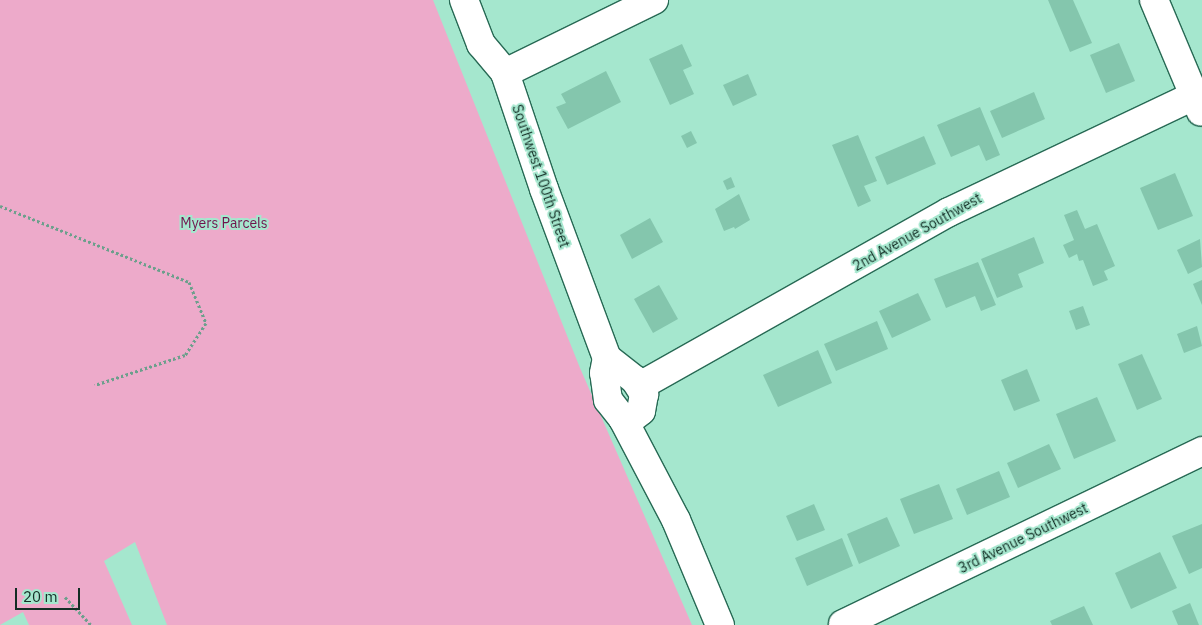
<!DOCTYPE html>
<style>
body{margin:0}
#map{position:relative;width:1202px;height:625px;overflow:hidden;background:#a5e7ce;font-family:"IBM Plex Sans",sans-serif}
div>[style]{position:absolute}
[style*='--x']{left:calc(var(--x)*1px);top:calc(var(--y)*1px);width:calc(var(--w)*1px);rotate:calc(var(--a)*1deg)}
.green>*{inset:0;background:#edaaca}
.building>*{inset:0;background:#84c6ad}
.path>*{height:3px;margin-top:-1.5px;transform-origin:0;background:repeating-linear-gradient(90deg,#6c9f8c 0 2.5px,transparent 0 5px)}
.roads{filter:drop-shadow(1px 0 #286a55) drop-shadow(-1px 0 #286a55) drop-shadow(0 1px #286a55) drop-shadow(0 -1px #286a55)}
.minor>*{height:28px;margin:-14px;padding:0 14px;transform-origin:14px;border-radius:14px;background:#fff}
span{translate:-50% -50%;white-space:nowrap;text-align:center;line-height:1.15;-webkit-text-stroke:4px #a5e7ce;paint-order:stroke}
.street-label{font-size:14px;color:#132e25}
.park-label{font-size:14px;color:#71124c}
.scale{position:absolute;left:15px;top:588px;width:65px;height:22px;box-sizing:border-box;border:2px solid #132e25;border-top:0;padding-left:6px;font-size:15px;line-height:18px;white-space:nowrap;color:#132e25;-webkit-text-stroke:4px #a5e7ce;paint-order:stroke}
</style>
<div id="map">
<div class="green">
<i style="clip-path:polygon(0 0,433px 0,580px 368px,692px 625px,167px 625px,135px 542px,104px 561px,132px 625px,29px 625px,23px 612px,0 625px)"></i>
</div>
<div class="building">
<i style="clip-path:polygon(1048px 0,1073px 0,1092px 43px,1070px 52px)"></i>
<i style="clip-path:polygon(1119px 43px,1135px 81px,1106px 93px,1090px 55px)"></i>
<i style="clip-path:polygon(682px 44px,692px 66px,683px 70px,694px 94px,670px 105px,649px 59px)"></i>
<i style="clip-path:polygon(606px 71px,621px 102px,568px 129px,556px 107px,566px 103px,561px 94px)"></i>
<i style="clip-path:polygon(748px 74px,757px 95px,733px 106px,723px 85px)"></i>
<i style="clip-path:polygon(1034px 92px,1045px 119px,1002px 138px,990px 111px)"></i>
<i style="clip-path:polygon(980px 107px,1000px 155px,986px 161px,979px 145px,951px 157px,937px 125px)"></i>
<i style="clip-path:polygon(691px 131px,697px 143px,687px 148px,681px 136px)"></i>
<i style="clip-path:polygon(858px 135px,877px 181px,864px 186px,871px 201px,858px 207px,832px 145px)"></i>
<i style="clip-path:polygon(924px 136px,936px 164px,887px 185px,875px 157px)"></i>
<i style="clip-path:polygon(1175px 173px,1193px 216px,1158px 230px,1140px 188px)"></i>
<i style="clip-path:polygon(731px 177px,735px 187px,727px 190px,723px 181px)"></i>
<i style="clip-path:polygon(739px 194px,750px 220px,735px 229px,734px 227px,724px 231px,715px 209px)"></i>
<i style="clip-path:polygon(1077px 210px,1085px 229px,1097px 224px,1115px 266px,1104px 271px,1108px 280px,1093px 286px,1083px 260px,1079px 261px,1077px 254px,1069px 258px,1063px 245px,1074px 240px,1064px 215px)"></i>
<i style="clip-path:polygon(650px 218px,663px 242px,632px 259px,620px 235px)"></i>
<i style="clip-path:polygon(1034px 237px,1044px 263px,1018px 274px,1023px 287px,997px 298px,981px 259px)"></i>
<i style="clip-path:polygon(1200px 239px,1202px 267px,1188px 274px,1177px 250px)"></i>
<i style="clip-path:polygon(978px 262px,996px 305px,981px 311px,975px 296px,946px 308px,934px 279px)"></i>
<i style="clip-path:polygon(1202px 280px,1202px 305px,1193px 284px)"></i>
<i style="clip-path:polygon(659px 285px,678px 319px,653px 333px,634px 299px)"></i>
<i style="clip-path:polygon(918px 293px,931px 320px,892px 338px,879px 311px)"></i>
<i style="clip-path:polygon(1083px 306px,1090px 325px,1076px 330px,1069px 311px)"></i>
<i style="clip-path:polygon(877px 321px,888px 349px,836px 371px,824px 344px)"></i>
<i style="clip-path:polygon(1197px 326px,1202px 346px,1184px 353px,1177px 334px)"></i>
<i style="clip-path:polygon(818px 350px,832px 383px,778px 407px,763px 375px)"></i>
<i style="clip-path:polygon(1142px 354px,1162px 399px,1137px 410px,1118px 364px)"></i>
<i style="clip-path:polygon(1027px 369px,1040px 401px,1014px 411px,1001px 380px)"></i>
<i style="clip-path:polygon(1097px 397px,1116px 441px,1074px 459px,1056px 414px)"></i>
<i style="clip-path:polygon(1049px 444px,1061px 469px,1018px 488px,1007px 463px)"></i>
<i style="clip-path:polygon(999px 471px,1010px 497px,967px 515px,956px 489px)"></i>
<i style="clip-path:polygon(939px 484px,953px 519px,914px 534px,900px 499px)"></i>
<i style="clip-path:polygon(814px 504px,825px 530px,797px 541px,786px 516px)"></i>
<i style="clip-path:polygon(887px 517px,900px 546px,859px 564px,847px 534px)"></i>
<i style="clip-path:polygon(1202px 524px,1202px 568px,1189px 574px,1172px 536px)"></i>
<i style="clip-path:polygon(842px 538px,853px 566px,807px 586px,795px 558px)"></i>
<i style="clip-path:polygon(1160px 552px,1177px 588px,1131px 609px,1115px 573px)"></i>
<i style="clip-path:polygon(1190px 603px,1199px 625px,1178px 625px,1172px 611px)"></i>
<i style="clip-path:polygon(1084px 606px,1093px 625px,1052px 625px,1050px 621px)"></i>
</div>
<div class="path">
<i style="--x:0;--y:206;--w:204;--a:21.9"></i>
<i style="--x:189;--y:282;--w:44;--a:67.5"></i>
<i style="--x:206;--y:323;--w:38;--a:123"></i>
<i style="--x:185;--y:355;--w:95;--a:161.6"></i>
<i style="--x:65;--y:597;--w:38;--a:47"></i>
</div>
<div class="roads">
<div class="minor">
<i style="--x:464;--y:0;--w:47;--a:68.9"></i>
<i style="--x:481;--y:44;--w:38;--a:50"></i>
<i style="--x:505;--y:73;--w:122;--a:71.4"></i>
<i style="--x:544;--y:189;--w:180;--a:69.6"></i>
<i style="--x:1154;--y:0;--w:121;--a:67.2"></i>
<i style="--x:505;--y:73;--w:166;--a:-26.1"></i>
<i style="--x:607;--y:358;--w:36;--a:38"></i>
<i style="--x:635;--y:380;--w:17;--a:57"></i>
<i style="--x:644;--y:394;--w:17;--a:100"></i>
<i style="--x:641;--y:411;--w:11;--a:142"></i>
<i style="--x:632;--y:418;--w:9;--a:174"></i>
<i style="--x:623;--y:419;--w:24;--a:-128"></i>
<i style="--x:608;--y:400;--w:27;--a:-98"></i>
<i style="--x:604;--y:373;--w:15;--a:-79"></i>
<i style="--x:640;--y:386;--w:355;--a:-29.4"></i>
<i style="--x:949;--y:212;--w:280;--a:-25.4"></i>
<i style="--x:623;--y:419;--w:114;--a:62.3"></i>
<i style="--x:676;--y:520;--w:114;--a:67.3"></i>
<i style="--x:843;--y:624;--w:399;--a:-25.7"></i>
</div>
</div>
<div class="street-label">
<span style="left:541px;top:176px;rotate:71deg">Southwest 100th Street</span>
<span style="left:917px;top:232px;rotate:-29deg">2nd Avenue Southwest</span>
<span style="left:1023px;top:538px;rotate:-26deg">3rd Avenue Southwest</span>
</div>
<div class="park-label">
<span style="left:224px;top:223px">Myers Parcels</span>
</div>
<div class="scale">20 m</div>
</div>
